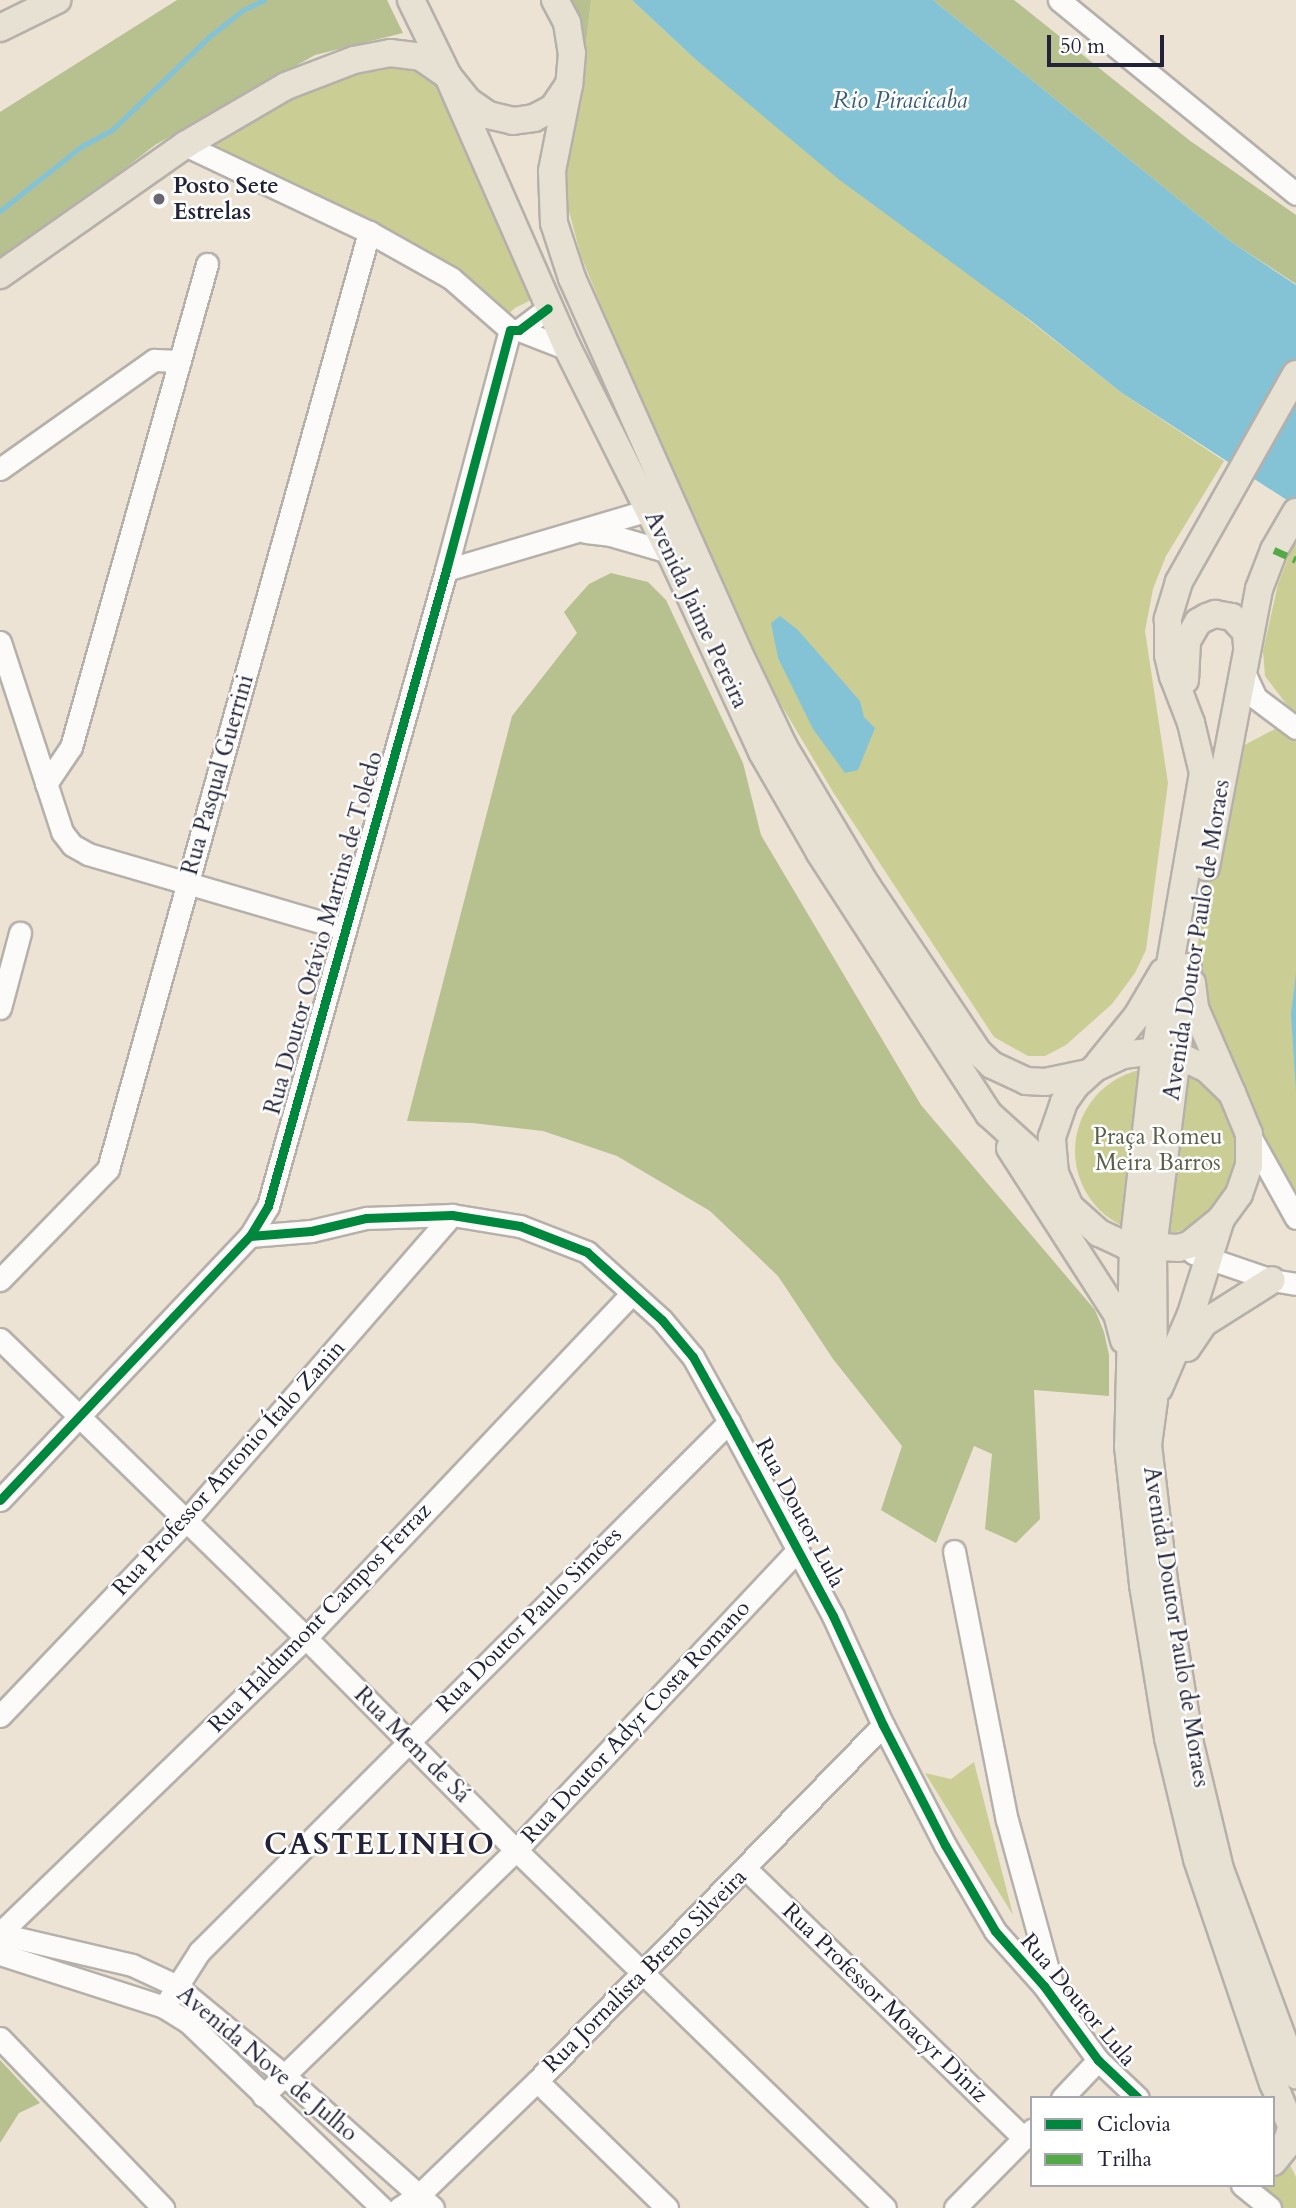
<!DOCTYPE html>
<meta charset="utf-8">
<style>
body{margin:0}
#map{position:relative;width:1296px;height:2208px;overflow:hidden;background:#ece3d5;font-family:Cardo,serif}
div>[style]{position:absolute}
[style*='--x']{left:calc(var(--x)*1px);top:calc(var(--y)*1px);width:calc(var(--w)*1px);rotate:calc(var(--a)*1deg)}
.green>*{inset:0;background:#cace94}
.round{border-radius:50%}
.forest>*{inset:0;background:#b7c08f}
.water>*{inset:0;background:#84c2d6}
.stream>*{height:4.5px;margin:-2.25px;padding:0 2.25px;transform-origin:2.25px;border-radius:2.25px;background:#84c2d6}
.roads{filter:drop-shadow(2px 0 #b6b0aa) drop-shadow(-2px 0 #b6b0aa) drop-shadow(0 2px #b6b0aa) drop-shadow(0 -2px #b6b0aa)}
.minor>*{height:21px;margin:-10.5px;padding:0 10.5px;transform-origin:10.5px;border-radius:10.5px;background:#fcfbf9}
.major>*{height:26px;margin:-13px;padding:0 13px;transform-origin:13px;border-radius:13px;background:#e7e1d4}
.quiet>*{height:7px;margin-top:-3.5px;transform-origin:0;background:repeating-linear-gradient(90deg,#53aa46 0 14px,transparent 0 21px)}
.cycleway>*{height:9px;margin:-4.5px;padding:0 4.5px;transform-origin:4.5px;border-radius:4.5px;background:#00873e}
.dots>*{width:19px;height:19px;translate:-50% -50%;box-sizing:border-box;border:4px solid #fff;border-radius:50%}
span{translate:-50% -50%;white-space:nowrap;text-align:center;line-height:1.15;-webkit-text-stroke:5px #fff;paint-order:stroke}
.poi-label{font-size:23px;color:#22223b;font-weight:700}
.left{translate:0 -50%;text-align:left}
.street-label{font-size:23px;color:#22223b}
.park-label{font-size:23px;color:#5a6049}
.water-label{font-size:24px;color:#385c79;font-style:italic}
.district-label{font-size:30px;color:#22223b;font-weight:700;letter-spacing:2px}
.legend{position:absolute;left:1030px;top:2096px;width:245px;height:91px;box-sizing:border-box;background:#fff;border:2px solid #a7a7b1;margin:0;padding:9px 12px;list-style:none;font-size:21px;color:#22223b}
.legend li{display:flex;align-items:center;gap:14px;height:35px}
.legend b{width:35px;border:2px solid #a7a7b1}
.scale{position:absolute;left:1047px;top:35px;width:117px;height:32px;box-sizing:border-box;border:4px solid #22223b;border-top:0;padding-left:9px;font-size:21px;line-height:24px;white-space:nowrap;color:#22223b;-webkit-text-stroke:5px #fff;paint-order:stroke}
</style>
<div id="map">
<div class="green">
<i style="clip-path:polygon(591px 0,632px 0,695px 59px,1122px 393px,1224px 461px,1166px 556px,1153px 589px,1145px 631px,1168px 783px,1146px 950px,1135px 973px,1112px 1004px,1066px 1045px,1045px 1056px,1028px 1056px,994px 1037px,833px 792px,764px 676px,632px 381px,581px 256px,565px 197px,568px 139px,581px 87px)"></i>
<i style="clip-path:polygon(410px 67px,433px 79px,446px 101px,539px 296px,515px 308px,507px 315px,361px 218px,209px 143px,298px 95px,371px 69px)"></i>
<i style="clip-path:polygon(1296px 538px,1296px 717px,1265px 676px,1263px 651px,1278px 584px)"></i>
<i style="clip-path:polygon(1275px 729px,1296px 739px,1296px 1201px,1265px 1146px,1221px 1050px,1196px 967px,1206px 858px,1235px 750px)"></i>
<i class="round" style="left:1075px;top:1068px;width:166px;height:166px"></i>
<i style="clip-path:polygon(974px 1762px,1013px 1915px,925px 1773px,951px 1779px)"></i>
<i style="clip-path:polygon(1287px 2159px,1296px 2177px,1296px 2208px,1283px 2208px,1257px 2189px,1273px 2185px,1273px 2178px)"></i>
</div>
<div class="forest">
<i style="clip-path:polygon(177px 0,387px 0,403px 33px,315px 55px,155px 145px,0 265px,0 112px)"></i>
<i style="clip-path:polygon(561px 0,591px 0,581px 87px)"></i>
<i style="clip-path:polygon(933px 0,1014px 0,1189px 140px,1296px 215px,1296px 284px,1230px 241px)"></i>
<i style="clip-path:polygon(611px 573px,648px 582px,666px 600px,743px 763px,761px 835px,921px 1105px,1095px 1310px,1104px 1332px,1109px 1355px,1109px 1396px,1034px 1390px,1040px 1519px,1016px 1543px,985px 1529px,992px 1454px,974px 1446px,936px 1543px,881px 1510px,902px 1446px,833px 1359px,778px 1276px,710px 1211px,617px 1156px,543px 1131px,472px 1123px,407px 1121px,512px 716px,577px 633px,564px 612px,589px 584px)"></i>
<i style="clip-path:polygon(0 2060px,40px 2103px,19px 2113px,0 2143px)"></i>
</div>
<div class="water">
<i style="clip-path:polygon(632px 0,933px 0,1230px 241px,1296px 285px,1296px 506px,1122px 393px,1030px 320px,837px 178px,695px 59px)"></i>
<i style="clip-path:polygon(780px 616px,798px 630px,860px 701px,864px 717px,875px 728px,858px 770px,845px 773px,813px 729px,778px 658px,771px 623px)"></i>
<i style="clip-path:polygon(1296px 973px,1296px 1092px,1291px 1014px)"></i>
</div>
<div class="stream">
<i style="--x:0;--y:211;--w:105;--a:-38.4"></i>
<i style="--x:82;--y:146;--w:34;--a:-28"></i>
<i style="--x:112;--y:130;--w:134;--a:-43.8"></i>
<i style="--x:209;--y:37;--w:43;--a:-38.5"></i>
<i style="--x:243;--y:10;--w:23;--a:-25"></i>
</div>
<div class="roads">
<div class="minor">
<i style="--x:1059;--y:0;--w:306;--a:39.3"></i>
<i style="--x:185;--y:145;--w:204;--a:25.3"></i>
<i style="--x:369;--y:232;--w:94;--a:29.3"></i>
<i style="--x:451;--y:278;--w:79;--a:41.4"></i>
<i style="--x:519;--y:330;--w:53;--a:21.2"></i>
<i style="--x:0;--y:469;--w:189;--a:-35.3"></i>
<i style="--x:154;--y:360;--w:26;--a:2"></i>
<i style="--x:586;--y:532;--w:24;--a:7"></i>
<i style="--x:610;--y:535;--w:61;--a:16.1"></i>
<i style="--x:446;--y:570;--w:200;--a:-16.5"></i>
<i style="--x:638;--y:513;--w:12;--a:0"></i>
<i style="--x:650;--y:513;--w:13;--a:32"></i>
<i style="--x:0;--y:642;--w:200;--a:71.9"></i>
<i style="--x:62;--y:832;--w:16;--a:52"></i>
<i style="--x:72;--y:845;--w:18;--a:29"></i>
<i style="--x:88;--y:854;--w:268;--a:16.3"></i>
<i style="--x:1242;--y:668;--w:33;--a:65"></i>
<i style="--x:1256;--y:698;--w:50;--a:36.9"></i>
<i style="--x:46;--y:784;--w:45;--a:-56"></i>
<i style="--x:71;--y:747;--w:502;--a:-74.27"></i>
<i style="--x:0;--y:1008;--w:78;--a:-75.1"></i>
<i style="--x:1249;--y:1134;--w:96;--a:60.8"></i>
<i style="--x:250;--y:1236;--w:61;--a:-4.7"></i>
<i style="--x:311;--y:1231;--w:57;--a:-13.3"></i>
<i style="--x:366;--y:1218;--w:86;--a:-2"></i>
<i style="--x:452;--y:1215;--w:69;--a:9.2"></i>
<i style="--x:520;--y:1226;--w:72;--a:21.2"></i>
<i style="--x:587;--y:1252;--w:101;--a:42.2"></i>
<i style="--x:662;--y:1320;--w:48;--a:50"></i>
<i style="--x:693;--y:1357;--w:74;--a:61"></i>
<i style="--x:729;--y:1422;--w:220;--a:61.8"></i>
<i style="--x:833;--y:1616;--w:120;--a:65.4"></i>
<i style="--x:883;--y:1725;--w:135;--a:62.7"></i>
<i style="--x:945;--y:1845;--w:99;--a:59.8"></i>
<i style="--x:995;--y:1931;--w:74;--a:48.3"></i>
<i style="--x:1044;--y:1986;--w:92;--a:53.9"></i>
<i style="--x:1098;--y:2060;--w:55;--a:43.5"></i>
<i style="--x:1193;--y:1253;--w:83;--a:18.9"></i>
<i style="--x:1272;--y:1280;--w:24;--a:9"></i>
<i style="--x:0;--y:1280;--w:155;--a:-45.8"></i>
<i style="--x:108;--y:1169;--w:973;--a:-74.43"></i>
<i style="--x:0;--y:1339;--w:428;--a:44.3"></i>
<i style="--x:306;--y:1638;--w:298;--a:45.3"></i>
<i style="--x:516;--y:1850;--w:514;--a:44.13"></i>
<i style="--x:0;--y:1500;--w:364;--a:-46.6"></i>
<i style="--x:250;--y:1236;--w:35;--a:-59"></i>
<i style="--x:268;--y:1206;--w:660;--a:-74.36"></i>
<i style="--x:446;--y:570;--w:248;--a:-75.1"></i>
<i style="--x:510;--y:330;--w:9;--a:0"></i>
<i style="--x:519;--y:330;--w:36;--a:-37"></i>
<i style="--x:954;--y:1551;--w:274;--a:78.9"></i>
<i style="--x:1007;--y:1820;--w:182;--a:74.7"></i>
<i style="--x:0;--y:1716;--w:268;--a:-46.4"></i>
<i style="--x:185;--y:1522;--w:407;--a:-49"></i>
<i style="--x:746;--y:1869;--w:387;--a:44.1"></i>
<i style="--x:0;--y:1933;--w:425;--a:-44"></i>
<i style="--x:306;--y:1638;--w:473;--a:-46.6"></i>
<i style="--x:0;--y:1934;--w:136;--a:13.2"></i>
<i style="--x:132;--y:1965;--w:47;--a:24.9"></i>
<i style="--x:175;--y:1985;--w:143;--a:39.6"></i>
<i style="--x:285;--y:2076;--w:198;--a:41.7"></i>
<i style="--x:0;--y:1954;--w:172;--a:17.9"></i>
<i style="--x:164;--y:2007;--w:28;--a:32"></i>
<i style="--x:188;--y:2022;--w:269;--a:43.8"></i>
<i style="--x:164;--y:2007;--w:65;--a:-57.5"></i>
<i style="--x:199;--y:1952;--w:750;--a:-45"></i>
<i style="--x:0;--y:2038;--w:236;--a:46.2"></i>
<i style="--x:537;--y:2081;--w:182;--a:44.3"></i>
<i style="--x:263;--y:2096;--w:353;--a:-44.2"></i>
<i style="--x:516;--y:1850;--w:410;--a:-46.8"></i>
<i style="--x:1062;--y:2098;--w:52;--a:-46.5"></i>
<i style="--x:1242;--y:2185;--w:36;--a:39"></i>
<i style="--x:399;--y:2208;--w:24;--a:-33"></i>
<i style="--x:419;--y:2195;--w:164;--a:-44"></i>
<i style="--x:537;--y:2081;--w:496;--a:-45.8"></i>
<i style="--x:955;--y:2208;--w:110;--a:-45.4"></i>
</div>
<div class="major">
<i style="--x:411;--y:0;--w:85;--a:64"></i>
<i style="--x:448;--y:76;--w:298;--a:66.3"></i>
<i style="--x:568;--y:349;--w:241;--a:63.4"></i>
<i style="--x:676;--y:565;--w:206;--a:65.3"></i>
<i style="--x:762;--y:752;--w:116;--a:60.1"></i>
<i style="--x:820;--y:853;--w:311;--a:57.1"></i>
<i style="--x:989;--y:1114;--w:89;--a:42.3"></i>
<i style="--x:555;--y:0;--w:26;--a:62"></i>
<i style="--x:567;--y:23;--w:30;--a:81"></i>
<i style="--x:572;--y:53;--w:32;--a:95"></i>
<i style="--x:569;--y:85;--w:88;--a:101.2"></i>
<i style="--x:552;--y:171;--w:52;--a:87.8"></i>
<i style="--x:554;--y:223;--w:58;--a:71.9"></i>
<i style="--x:572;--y:278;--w:408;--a:66"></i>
<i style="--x:738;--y:651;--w:106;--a:64.4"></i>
<i style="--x:784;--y:747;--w:162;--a:59.2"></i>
<i style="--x:867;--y:886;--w:200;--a:56.2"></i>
<i style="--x:978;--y:1052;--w:19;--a:43"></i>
<i style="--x:992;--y:1065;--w:38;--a:25"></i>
<i style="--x:1026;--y:1081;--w:19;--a:3"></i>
<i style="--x:1045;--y:1082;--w:44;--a:-11.8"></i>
<i style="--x:0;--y:28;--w:64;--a:-26.2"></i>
<i style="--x:0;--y:275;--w:226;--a:-35.1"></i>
<i style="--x:185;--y:145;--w:117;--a:-30.3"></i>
<i style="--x:286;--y:86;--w:73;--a:-20.9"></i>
<i style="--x:354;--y:60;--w:37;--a:-11"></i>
<i style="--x:390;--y:53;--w:31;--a:7"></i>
<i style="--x:421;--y:57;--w:33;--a:35"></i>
<i style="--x:448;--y:76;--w:32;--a:51"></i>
<i style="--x:468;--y:101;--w:24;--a:35"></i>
<i style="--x:488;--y:115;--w:26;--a:13"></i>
<i style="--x:513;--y:121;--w:21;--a:-8"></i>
<i style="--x:534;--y:118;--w:21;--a:-28"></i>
<i style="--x:553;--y:108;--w:27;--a:-56"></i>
<i style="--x:1296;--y:374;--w:239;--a:119.4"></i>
<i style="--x:1179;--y:582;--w:39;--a:107"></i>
<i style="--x:1168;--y:619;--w:36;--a:90"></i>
<i style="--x:1168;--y:655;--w:22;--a:77"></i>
<i style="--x:1173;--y:676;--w:50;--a:69"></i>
<i style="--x:1191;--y:723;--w:51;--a:76.5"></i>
<i style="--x:1203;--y:773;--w:282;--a:99.8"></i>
<i style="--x:1155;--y:1051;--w:197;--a:96.4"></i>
<i style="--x:1133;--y:1247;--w:199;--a:91.4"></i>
<i style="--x:1128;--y:1446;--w:140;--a:83.8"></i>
<i style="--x:1143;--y:1585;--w:155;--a:80.7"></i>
<i style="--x:1168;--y:1738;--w:124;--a:76.5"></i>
<i style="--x:1197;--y:1859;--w:237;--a:71.3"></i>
<i style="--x:1273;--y:2083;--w:59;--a:66.9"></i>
<i style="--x:1185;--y:680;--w:39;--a:-87"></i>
<i style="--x:1187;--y:641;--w:22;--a:-60"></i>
<i style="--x:1198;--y:622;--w:10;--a:-29"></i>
<i style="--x:1207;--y:617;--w:9;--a:-21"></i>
<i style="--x:1215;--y:614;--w:17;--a:10"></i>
<i style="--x:1232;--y:617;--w:21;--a:47"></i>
<i style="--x:1246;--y:632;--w:14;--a:86"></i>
<i style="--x:1206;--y:867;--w:283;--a:-79.2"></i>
<i style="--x:1259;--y:589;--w:42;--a:-69"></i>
<i style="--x:1274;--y:550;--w:44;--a:-59.9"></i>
<i style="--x:1188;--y:967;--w:283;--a:97.1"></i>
<i style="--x:1153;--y:1248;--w:152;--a:89.6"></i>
<i style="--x:1154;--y:1400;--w:45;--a:97.6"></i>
<i style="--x:1148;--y:1445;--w:137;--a:83.3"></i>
<i style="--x:1164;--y:1581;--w:165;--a:80.9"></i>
<i style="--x:1190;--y:1744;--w:129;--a:76.5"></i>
<i style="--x:1220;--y:1869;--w:220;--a:69.7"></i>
<i style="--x:1192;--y:983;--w:25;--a:83"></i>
<i style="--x:1195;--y:1008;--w:93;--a:66.5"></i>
<i style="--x:1232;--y:1093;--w:44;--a:67.5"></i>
<i style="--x:1249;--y:1134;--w:31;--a:90"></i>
<i style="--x:1249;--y:1165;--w:31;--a:109"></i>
<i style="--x:1239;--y:1194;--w:31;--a:126"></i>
<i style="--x:1221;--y:1219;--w:41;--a:140.9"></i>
<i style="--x:1189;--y:1245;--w:11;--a:165"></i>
<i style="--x:1178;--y:1248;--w:53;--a:-176.8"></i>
<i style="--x:1125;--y:1245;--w:29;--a:-155"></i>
<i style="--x:1099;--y:1233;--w:39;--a:-138"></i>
<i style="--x:1070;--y:1207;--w:36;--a:-114"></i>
<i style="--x:1055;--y:1174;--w:37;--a:-95"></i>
<i style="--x:1052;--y:1137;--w:37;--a:-71"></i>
<i style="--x:1064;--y:1102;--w:19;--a:-55"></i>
<i style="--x:1075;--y:1086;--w:27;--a:-42"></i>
<i style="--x:1095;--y:1068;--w:31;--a:-25"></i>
<i style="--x:1123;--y:1055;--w:32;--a:-7"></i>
<i style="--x:1155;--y:1051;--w:20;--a:9"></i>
<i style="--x:1175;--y:1054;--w:35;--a:25"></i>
<i style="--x:1207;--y:1069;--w:35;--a:44"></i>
<i style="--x:1099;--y:1063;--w:60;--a:-51"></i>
<i style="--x:1137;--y:1016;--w:51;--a:-59.4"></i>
<i style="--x:1010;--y:1148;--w:197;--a:57.2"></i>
<i style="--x:1117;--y:1314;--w:27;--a:75"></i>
<i style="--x:1187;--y:1348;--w:30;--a:-56"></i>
<i style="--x:1204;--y:1323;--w:80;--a:-32.3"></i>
<i style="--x:1159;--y:1388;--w:81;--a:-66.6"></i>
<i style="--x:1191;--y:1314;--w:100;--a:-72.5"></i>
<i style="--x:1273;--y:2162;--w:19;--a:-51"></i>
<i style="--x:1285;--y:2147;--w:20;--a:-72"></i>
</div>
</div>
<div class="quiet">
<i style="--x:1274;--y:550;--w:24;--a:24"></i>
</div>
<div class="cycleway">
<i style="--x:250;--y:1236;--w:61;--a:-4.7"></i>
<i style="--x:311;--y:1231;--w:57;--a:-13.3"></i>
<i style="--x:366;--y:1218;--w:86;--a:-2"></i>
<i style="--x:452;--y:1215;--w:69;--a:9.2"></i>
<i style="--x:520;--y:1226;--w:72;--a:21.2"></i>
<i style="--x:587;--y:1252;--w:101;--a:42.2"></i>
<i style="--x:662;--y:1320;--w:48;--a:50"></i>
<i style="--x:693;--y:1357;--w:74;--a:61"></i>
<i style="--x:729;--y:1422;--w:220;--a:61.8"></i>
<i style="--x:833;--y:1616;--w:120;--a:65.4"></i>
<i style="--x:883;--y:1725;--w:135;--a:62.7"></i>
<i style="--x:945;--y:1845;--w:99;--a:59.8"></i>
<i style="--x:995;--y:1931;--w:74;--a:48.3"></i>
<i style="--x:1044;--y:1986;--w:92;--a:53.9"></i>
<i style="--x:1098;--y:2060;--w:55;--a:43.5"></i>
<i style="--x:0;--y:1500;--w:364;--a:-46.6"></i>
<i style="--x:250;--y:1236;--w:35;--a:-59"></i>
<i style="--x:268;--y:1206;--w:660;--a:-74.36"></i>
<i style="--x:446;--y:570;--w:248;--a:-75.1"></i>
<i style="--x:510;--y:330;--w:9;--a:0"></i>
<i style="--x:519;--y:330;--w:36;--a:-37"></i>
</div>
<div class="dots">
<i style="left:159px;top:199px;background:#696671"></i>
</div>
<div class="poi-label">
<span class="left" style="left:173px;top:199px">Posto Sete<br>Estrelas</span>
</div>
<div class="street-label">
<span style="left:696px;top:610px;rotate:65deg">Avenida Jaime Pereira</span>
<span style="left:218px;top:775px;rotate:-74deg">Rua Pasqual Guerrini</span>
<span style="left:324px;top:933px;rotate:-74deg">Rua Doutor Otávio Martins de Toledo</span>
<span style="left:1197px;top:940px;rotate:-81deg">Avenida Doutor Paulo de Moraes</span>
<span style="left:229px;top:1468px;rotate:-48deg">Rua Professor Antonio Ítalo Zanin</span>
<span style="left:800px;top:1513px;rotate:62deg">Rua Doutor Lula</span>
<span style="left:320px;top:1618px;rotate:-46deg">Rua Haldumont Campos Ferraz</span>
<span style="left:529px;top:1620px;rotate:-45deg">Rua Doutor Paulo Simões</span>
<span style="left:1176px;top:1627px;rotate:81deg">Avenida Doutor Paulo de Moraes</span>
<span style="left:636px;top:1722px;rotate:-47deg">Rua Doutor Adyr Costa Romano</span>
<span style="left:412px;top:1745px;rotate:45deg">Rua Mem de Sá</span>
<span style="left:645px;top:1971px;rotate:-45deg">Rua Jornalista Breno Silveira</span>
<span style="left:1078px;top:2000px;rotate:50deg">Rua Doutor Lula</span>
<span style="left:885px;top:2003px;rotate:44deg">Rua Professor Moacyr Diniz</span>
<span style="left:267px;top:2064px;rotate:40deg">Avenida Nove de Julho</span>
</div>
<div class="park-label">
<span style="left:1158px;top:1150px">Praça Romeu<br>Meira Barros</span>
</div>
<div class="water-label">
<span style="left:900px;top:101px">Rio Piracicaba</span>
</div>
<div class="district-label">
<span style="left:380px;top:1845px">CASTELINHO</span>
</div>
<ul class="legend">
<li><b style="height:9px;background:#00873e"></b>Ciclovia</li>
<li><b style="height:9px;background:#53aa46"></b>Trilha</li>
</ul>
<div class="scale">50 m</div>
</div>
